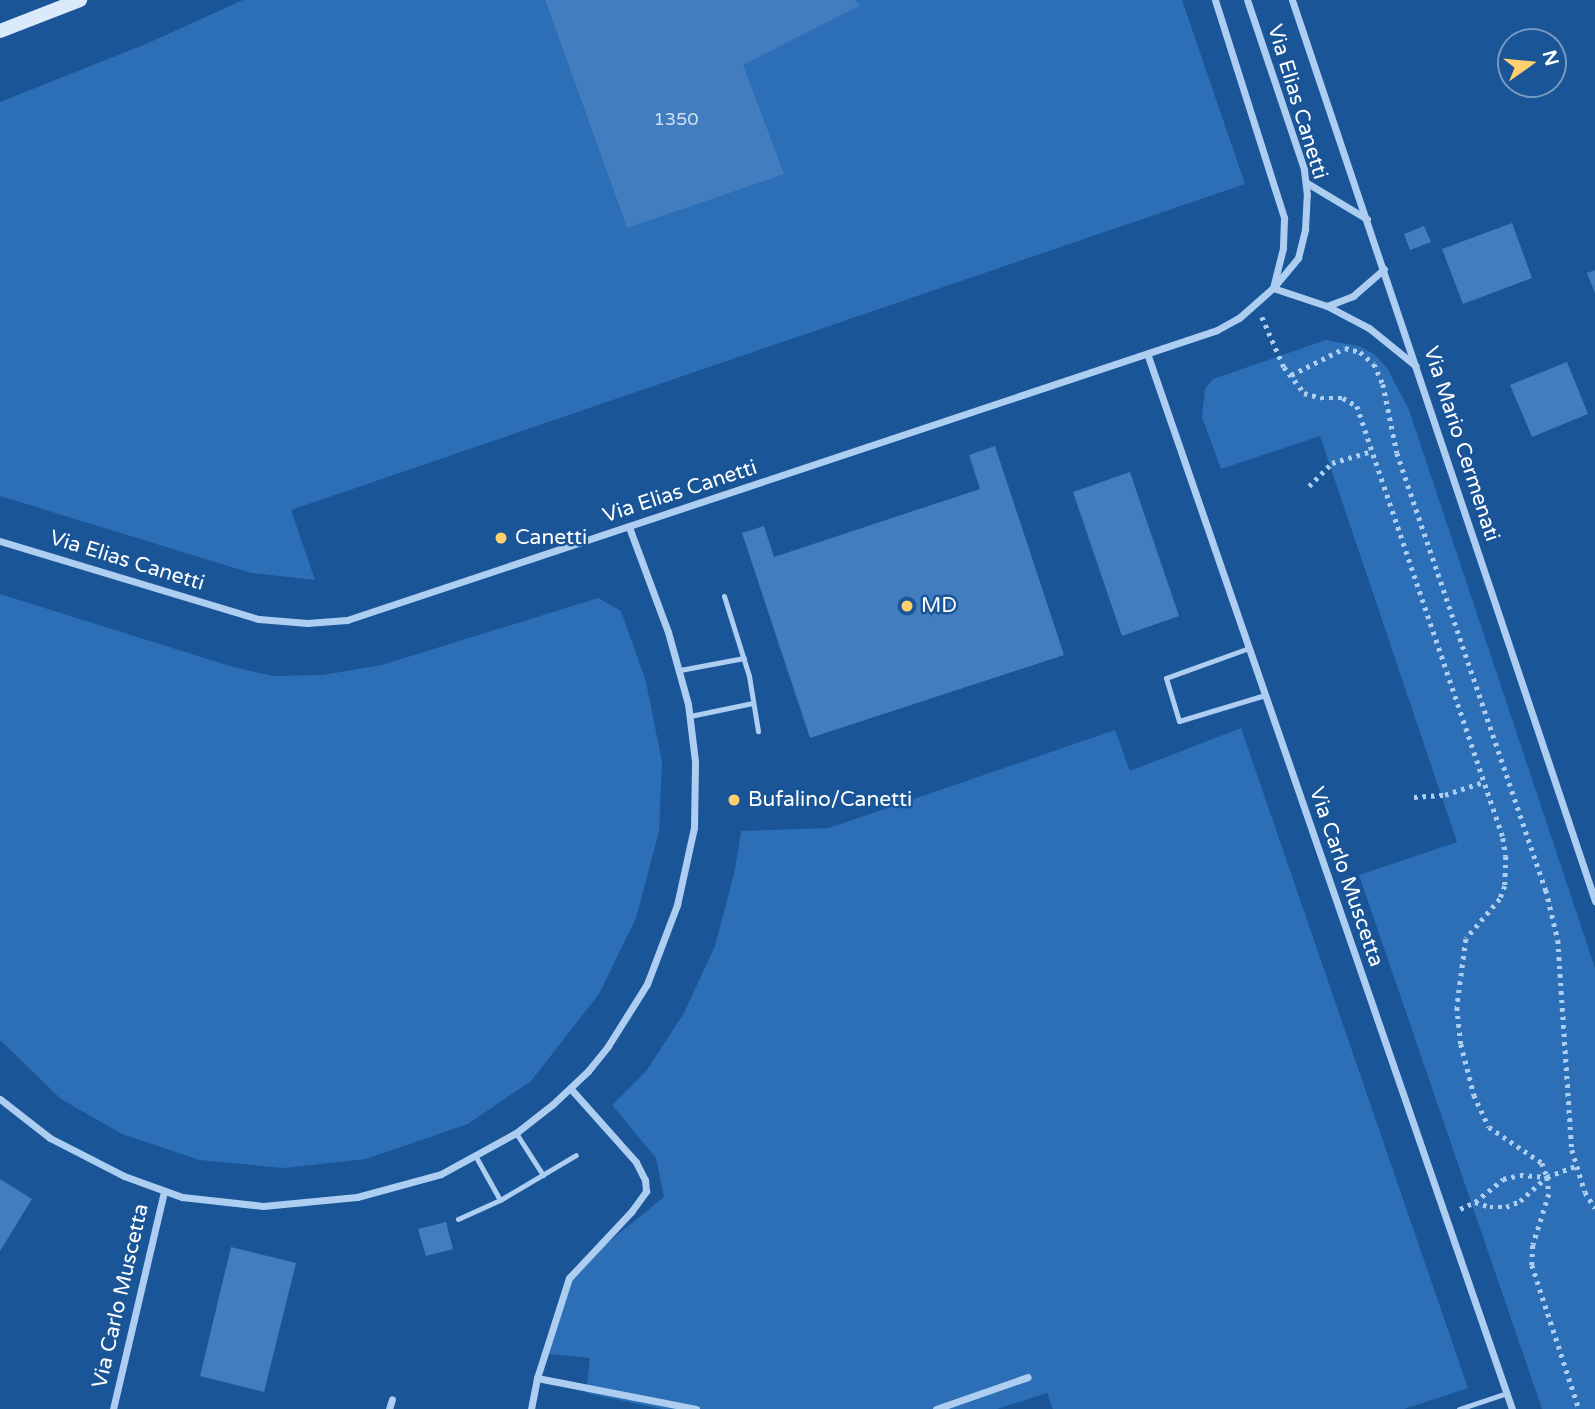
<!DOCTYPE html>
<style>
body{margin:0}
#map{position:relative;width:1595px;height:1409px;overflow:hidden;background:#195597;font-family:"Varela Round",sans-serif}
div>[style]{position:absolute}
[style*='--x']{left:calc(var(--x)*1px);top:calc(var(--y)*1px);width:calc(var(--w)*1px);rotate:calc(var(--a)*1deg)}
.green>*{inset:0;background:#2d6fb6}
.building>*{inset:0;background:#427ebf}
.path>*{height:4.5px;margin-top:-2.25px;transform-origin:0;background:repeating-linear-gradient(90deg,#adcef1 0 3.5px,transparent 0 8.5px)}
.lane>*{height:5px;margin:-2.5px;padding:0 2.5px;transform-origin:2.5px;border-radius:2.5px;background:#adcef1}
.street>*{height:7px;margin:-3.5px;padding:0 3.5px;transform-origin:3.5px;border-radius:3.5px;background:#adcef1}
.secondary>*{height:14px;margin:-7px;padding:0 7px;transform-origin:7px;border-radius:7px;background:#dbeafb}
.dots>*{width:19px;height:19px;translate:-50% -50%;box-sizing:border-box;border:4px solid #195597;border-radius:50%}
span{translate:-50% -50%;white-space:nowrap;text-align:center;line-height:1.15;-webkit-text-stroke:5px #195597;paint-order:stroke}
.number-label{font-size:18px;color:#d0dfef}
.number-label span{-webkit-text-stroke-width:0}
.street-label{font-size:21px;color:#fff}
.poi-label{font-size:21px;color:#fff}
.left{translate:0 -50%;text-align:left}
.north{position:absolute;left:1497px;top:28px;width:70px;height:70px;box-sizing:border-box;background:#195597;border:2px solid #7599c1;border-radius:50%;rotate:75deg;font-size:19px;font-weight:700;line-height:28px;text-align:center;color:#fff}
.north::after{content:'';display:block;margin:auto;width:24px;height:32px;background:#ffd06d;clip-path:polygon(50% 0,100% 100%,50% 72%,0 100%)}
</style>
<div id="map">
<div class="green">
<i style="clip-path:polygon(243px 0,545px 0,627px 228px,743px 65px,858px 5px,856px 0,1182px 0,1245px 184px,291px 510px,315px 580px,251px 573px,0 496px,0 102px,146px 44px)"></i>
<i style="clip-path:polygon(1326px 340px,1359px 346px,1374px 354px,1387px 368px,1409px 410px,1595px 968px,1595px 1409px,1542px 1409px,1359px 875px,1457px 842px,1320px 436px,1221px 469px,1202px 417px,1205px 389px,1213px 379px)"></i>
<i style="clip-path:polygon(0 594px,233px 667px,273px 676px,323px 675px,382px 665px,598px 598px,621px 611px,646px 682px,662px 762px,659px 831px,636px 918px,599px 994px,531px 1081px,468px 1124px,366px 1159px,284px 1168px,199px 1160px,122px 1134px,61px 1099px,0 1040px)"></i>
<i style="clip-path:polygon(1241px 728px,1468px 1388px,1404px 1409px,1053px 1409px,1047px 1393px,997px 1409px,662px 1409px,586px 1393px,590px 1358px,548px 1354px,574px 1270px,664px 1197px,656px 1158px,612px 1105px,647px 1070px,684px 1013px,715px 946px,735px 870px,741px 831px,829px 828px,1115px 730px,1130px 771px)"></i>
</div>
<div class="building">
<i style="clip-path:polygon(545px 0,856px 0,859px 6px,743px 65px,784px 174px,627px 228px)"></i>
<i style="clip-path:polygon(1512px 223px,1532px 278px,1463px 304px,1442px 249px)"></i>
<i style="clip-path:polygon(1424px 226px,1431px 242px,1410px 250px,1404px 234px)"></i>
<i style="clip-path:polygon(1595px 270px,1595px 293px,1587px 273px)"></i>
<i style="clip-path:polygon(1567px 362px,1588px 414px,1532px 437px,1510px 385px)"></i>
<i style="clip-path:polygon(995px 446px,1064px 655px,810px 738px,742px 533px,764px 526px,774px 557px,980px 489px,969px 455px)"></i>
<i style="clip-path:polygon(1130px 472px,1179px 616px,1122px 636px,1073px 492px)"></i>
<i style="clip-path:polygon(0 1179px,32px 1199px,0 1251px)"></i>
<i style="clip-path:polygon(446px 1222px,453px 1249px,426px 1256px,418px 1229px)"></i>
<i style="clip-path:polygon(231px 1247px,296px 1263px,264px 1392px,200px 1376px)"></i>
</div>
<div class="path">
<i style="--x:1262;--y:317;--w:55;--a:66.3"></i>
<i style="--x:1284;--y:367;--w:33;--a:52"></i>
<i style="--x:1304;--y:393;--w:18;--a:16"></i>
<i style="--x:1321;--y:398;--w:22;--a:0"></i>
<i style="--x:1343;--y:398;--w:16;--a:30"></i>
<i style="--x:1357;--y:406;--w:456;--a:71.3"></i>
<i style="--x:1503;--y:838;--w:18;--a:81"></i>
<i style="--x:1506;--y:856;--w:30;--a:92"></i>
<i style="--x:1505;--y:886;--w:14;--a:111"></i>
<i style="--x:1500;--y:899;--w:52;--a:130.4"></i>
<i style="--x:1466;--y:939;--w:69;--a:97.5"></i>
<i style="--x:1457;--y:1007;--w:37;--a:84"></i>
<i style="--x:1461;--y:1044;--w:53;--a:75.7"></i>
<i style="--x:1474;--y:1095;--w:35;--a:65"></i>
<i style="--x:1489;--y:1127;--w:64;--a:34.2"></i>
<i style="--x:1542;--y:1163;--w:15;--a:70"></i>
<i style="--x:1547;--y:1177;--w:17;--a:83"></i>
<i style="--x:1549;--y:1194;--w:53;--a:107.4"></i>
<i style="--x:1533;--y:1245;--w:20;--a:93"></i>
<i style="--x:1532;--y:1265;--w:151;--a:71.9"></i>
<i style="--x:1291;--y:375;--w:60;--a:-26.6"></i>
<i style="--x:1345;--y:348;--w:16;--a:15"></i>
<i style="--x:1360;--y:352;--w:18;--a:41"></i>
<i style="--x:1374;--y:364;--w:22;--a:66"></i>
<i style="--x:1383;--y:384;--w:70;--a:78.5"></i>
<i style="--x:1397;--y:453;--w:462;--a:71.2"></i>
<i style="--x:1546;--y:890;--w:51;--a:76.5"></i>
<i style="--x:1558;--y:940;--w:210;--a:86.2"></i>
<i style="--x:1572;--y:1150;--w:44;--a:72.8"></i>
<i style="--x:1585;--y:1192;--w:19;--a:58"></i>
<i style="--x:1309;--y:486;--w:33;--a:-45"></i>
<i style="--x:1332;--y:463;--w:42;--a:-16.7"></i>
<i style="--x:1414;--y:797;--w:31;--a:-4"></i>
<i style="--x:1445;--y:795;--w:40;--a:-18.9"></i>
<i style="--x:1475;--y:1202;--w:16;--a:18"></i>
<i style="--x:1490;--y:1207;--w:16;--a:0"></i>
<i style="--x:1506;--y:1207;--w:15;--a:-23"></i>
<i style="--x:1520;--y:1201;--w:36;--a:-42"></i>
<i style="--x:1460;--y:1209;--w:17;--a:-25"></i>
<i style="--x:1475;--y:1202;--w:36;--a:-39"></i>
<i style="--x:1503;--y:1179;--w:17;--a:-13"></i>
<i style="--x:1520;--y:1175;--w:27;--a:4"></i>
<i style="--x:1547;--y:1177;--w:31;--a:-21"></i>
</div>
<div class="lane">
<i style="--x:724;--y:596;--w:84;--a:72.6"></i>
<i style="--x:749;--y:676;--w:56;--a:80.7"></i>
<i style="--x:1249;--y:648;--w:88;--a:160.1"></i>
<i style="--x:1166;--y:678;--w:45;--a:73.2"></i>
<i style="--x:1179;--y:721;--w:90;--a:-16.8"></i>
<i style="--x:680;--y:670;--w:65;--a:-10.6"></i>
<i style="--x:690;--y:716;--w:64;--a:-11.7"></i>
<i style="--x:516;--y:1133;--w:50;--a:57.3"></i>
<i style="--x:476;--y:1157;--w:49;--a:60.8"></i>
<i style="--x:458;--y:1219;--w:46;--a:-24.3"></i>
<i style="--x:500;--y:1200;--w:88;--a:-30.6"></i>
<i style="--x:1459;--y:1409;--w:51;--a:-18.4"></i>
</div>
<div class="street">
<i style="--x:1215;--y:0;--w:229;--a:72.4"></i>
<i style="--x:1284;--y:218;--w:30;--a:92"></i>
<i style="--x:1283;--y:248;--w:38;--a:104"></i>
<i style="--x:1292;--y:0;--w:951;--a:71.41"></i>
<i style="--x:1307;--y:183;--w:70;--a:31"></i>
<i style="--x:1273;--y:288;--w:57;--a:18.4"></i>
<i style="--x:1327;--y:306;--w:47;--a:27.6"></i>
<i style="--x:1369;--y:328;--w:60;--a:39"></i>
<i style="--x:1327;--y:306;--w:28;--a:-21"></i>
<i style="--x:1353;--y:296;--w:41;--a:-41.1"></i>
<i style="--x:1148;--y:356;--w:1114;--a:70.93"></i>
<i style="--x:0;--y:541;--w:270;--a:16.8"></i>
<i style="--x:259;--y:619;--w:48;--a:4.8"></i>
<i style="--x:307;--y:623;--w:40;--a:-4.3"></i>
<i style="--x:347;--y:620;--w:917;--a:-18.43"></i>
<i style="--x:1217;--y:330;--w:25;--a:-29"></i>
<i style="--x:1239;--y:318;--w:45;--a:-41.4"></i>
<i style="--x:1273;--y:288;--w:39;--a:-50"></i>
<i style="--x:1298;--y:258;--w:30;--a:-76"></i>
<i style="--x:1305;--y:229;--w:34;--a:-87"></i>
<i style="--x:1307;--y:195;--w:26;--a:-97"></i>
<i style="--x:1304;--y:169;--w:178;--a:-108.6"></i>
<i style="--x:0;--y:1099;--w:63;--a:38"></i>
<i style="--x:50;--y:1138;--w:83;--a:27.2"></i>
<i style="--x:124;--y:1176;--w:62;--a:19.9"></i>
<i style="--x:182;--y:1197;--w:81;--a:6.3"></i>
<i style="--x:263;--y:1206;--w:94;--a:-5.5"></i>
<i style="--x:357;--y:1197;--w:87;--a:-15.3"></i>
<i style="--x:441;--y:1174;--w:85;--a:-28.7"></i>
<i style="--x:516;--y:1133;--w:47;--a:-38.1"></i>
<i style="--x:553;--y:1104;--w:48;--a:-43.3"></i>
<i style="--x:588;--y:1071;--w:32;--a:-51"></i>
<i style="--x:608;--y:1046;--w:73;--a:-57.8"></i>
<i style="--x:647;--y:984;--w:85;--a:-69.2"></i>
<i style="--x:677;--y:905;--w:79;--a:-77.6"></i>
<i style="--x:694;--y:828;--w:67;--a:-89.1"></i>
<i style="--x:695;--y:761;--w:57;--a:-97"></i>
<i style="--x:688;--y:704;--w:75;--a:-105.5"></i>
<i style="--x:668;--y:632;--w:112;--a:-110.4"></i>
<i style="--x:537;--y:1378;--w:162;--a:11"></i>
<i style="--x:113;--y:1409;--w:223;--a:-76.8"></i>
<i style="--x:389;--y:1409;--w:10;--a:-73"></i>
<i style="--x:531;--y:1409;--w:32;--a:-79"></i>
<i style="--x:537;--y:1378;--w:105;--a:-72.3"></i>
<i style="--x:569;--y:1278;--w:91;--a:-46.8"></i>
<i style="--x:631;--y:1212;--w:26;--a:-54"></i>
<i style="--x:646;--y:1191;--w:11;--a:-95"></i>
<i style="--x:645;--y:1180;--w:20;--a:-117"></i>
<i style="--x:636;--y:1162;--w:99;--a:-131.7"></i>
<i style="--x:936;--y:1409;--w:97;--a:-19.2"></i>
</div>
<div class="secondary">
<i style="--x:0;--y:31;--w:86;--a:-21.2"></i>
</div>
<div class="dots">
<i style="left:501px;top:538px;background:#ffd06d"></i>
<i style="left:907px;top:606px;background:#ffd06d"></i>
<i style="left:734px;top:800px;background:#ffd06d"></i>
</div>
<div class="number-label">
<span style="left:676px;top:119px">1350</span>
</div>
<div class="street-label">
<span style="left:1297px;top:102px;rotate:73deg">Via Elias Canetti</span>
<span style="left:1461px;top:444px;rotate:72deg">Via Mario Cermenati</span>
<span style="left:680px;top:492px;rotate:-18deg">Via Elias Canetti</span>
<span style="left:127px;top:561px;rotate:17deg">Via Elias Canetti</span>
<span style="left:1346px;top:877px;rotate:71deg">Via Carlo Muscetta</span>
<span style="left:121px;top:1296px;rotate:-77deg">Via Carlo Muscetta</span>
</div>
<div class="poi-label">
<span class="left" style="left:515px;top:538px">Canetti</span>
<span class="left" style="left:921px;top:606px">MD</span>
<span class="left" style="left:748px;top:800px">Bufalino/Canetti</span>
</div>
<div class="north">N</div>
</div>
